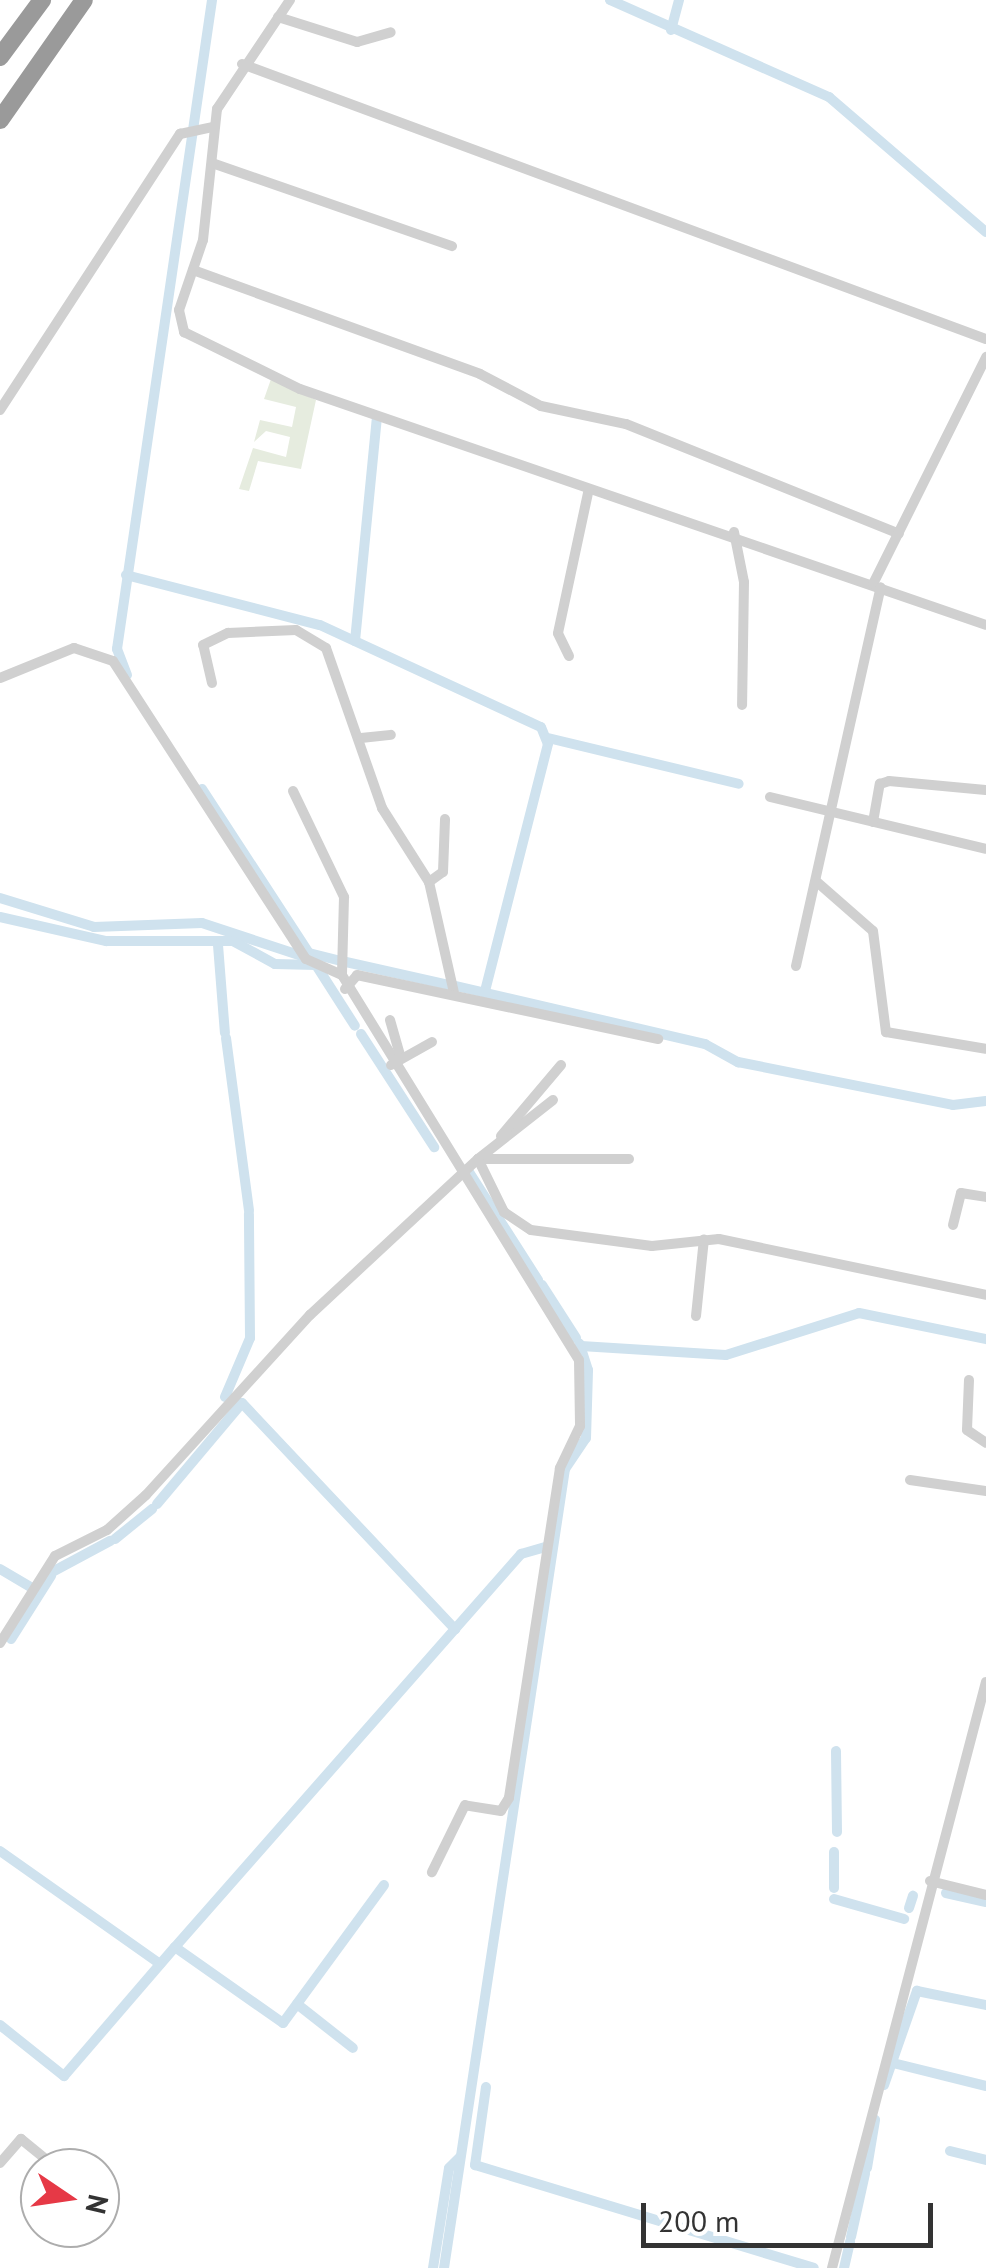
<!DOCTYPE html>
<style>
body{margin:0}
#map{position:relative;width:986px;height:2268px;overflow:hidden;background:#fff;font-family:"PT Sans",sans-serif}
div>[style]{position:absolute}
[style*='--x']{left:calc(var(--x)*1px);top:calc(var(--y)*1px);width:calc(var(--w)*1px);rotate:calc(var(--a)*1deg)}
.green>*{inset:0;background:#e6ecdf}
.canal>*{height:10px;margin:-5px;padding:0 5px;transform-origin:5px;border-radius:5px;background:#cfe2ee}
.street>*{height:10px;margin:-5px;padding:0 5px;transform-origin:5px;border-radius:5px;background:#d0d0d0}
.highway>*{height:18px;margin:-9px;padding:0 9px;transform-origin:9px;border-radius:9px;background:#9a9a9a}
span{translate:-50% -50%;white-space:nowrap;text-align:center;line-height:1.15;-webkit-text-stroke:10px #fff;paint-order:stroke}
.north{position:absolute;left:20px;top:2148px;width:100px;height:100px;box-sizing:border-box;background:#fff;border:2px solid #adadad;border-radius:50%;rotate:103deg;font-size:28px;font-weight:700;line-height:40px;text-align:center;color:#333}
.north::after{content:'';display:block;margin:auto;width:35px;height:45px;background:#e63946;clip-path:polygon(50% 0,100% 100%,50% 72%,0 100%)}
.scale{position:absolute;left:641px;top:2203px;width:292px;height:45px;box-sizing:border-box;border:5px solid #333;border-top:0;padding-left:12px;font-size:30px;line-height:35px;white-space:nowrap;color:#333;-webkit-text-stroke:8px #fff;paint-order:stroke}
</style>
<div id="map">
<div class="green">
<i style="clip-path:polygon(271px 379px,316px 400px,301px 469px,258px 461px,249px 491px,239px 489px,253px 448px,286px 457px,290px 437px,266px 431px,254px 442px,260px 420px,292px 427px,296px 407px,264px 399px)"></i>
</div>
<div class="canal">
<i style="--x:610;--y:0;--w:240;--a:23.9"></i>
<i style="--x:829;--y:97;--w:207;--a:40.7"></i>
<i style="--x:671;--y:30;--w:31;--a:-75"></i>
<i style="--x:126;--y:575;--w:200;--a:14.5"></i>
<i style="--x:320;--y:625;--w:243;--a:24.8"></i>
<i style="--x:541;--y:727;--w:18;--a:68"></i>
<i style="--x:548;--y:744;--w:256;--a:104.3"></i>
<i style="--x:355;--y:641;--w:224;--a:-84.4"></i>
<i style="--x:127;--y:675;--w:28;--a:-111"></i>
<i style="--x:117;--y:649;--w:656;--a:-81.67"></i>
<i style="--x:548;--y:738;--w:196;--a:13.5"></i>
<i style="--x:202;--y:789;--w:196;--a:56.9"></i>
<i style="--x:309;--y:953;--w:33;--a:14"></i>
<i style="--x:0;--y:898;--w:98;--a:17.1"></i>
<i style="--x:94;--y:927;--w:108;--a:-2.1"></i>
<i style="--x:202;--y:923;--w:102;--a:18.3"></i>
<i style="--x:0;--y:917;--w:109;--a:12.8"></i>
<i style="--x:106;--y:941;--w:127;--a:0"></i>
<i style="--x:233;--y:941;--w:48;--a:28.7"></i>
<i style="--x:275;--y:964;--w:41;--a:1.4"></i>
<i style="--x:316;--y:965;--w:72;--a:57.4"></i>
<i style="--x:218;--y:945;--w:88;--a:85.5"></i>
<i style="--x:346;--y:962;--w:106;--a:12.6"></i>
<i style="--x:456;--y:986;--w:256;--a:13.1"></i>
<i style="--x:705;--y:1044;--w:38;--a:29"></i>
<i style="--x:738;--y:1062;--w:219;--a:11.3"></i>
<i style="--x:953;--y:1105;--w:33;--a:-7"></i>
<i style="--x:361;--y:1034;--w:135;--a:57.1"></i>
<i style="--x:226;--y:1038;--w:174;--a:82.4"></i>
<i style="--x:467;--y:1169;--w:132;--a:57.4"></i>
<i style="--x:542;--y:1285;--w:63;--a:57.3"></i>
<i style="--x:581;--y:1346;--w:145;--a:3.6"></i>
<i style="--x:726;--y:1355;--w:139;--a:-17.5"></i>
<i style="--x:859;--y:1313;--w:130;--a:11.6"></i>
<i style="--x:225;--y:1397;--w:64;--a:-67"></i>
<i style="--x:250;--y:1338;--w:124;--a:-90.5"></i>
<i style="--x:157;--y:1504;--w:132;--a:-49.9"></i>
<i style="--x:242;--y:1403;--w:311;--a:46.7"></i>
<i style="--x:115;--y:1539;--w:48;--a:-39"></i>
<i style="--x:0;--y:1569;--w:45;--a:30.5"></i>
<i style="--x:54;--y:1571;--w:64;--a:-28.2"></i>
<i style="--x:11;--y:1639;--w:75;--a:-57.6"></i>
<i style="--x:836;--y:1751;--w:81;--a:89.3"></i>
<i style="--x:0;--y:1851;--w:196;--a:35.2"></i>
<i style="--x:384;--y:1885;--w:171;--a:126.2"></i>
<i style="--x:283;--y:2023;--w:132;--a:-144.9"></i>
<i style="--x:175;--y:1947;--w:524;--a:-48.64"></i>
<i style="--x:521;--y:1554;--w:33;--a:-16"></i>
<i style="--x:834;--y:1888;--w:36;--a:-90"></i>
<i style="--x:946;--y:1893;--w:41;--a:12.7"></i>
<i style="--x:834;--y:1899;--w:73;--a:15.9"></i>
<i style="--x:909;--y:1908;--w:13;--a:-72"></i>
<i style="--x:297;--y:2004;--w:71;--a:38.2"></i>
<i style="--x:0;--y:2025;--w:82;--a:38.6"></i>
<i style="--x:64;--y:2076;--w:170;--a:-49.3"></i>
<i style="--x:893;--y:2063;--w:96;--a:13.9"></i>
<i style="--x:884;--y:2085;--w:100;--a:-70.7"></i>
<i style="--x:917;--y:1991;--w:70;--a:11.5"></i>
<i style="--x:486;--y:2087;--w:79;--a:98"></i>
<i style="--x:475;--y:2165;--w:354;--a:16.9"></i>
<i style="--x:950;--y:2151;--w:37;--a:14"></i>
<i style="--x:867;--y:2168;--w:49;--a:-80.5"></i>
<i style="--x:851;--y:2237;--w:65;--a:-77.5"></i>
<i style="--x:433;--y:2268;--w:101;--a:-80.9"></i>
<i style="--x:449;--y:2168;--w:16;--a:-45"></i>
<i style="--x:444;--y:2268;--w:808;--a:-81.39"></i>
<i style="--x:565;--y:1469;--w:37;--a:-56"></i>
<i style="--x:586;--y:1438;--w:68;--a:-88.3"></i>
<i style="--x:588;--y:1370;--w:28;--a:-108"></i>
<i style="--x:844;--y:2268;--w:27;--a:-77"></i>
</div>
<div class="street">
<i style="--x:290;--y:0;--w:131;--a:123.8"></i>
<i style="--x:217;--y:109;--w:132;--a:96.1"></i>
<i style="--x:203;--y:240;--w:74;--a:108.9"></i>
<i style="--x:179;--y:310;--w:23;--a:77"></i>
<i style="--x:184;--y:332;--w:129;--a:26.2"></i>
<i style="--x:300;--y:389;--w:725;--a:18.98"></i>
<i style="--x:278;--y:17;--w:83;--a:17.6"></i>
<i style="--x:357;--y:42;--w:35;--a:-16"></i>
<i style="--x:242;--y:64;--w:793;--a:20.29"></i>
<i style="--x:212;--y:163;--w:254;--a:19.1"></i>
<i style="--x:193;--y:270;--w:305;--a:19.9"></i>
<i style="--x:480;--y:374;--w:69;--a:27.7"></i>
<i style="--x:541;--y:406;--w:87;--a:12"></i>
<i style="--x:626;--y:424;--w:294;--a:21.9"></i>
<i style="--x:0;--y:410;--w:330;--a:-56.9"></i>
<i style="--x:180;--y:134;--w:34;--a:-12"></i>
<i style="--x:734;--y:532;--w:51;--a:78.7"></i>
<i style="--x:744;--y:582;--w:123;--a:90.9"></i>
<i style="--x:873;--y:584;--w:254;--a:-63.5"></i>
<i style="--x:569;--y:656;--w:25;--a:-116"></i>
<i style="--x:558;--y:633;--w:147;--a:-77.9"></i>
<i style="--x:0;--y:678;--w:80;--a:-22.1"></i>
<i style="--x:74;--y:648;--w:41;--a:18.4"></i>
<i style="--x:113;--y:661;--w:355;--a:57.1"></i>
<i style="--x:306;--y:959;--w:39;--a:24"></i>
<i style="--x:342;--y:975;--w:452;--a:58.4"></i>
<i style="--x:579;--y:1360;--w:66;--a:89.1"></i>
<i style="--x:580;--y:1426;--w:47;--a:115.5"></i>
<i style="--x:560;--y:1468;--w:334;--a:98.8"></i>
<i style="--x:509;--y:1798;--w:15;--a:122"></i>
<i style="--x:501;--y:1811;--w:36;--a:-171"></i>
<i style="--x:465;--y:1805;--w:75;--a:116.2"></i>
<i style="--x:212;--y:683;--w:39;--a:-103"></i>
<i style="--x:203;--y:645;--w:28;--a:-26"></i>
<i style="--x:228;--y:633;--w:68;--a:-2.5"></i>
<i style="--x:296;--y:630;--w:35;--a:31"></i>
<i style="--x:326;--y:648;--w:170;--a:70.7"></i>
<i style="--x:382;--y:808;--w:88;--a:57.6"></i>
<i style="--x:429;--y:882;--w:114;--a:77.3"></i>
<i style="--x:361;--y:738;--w:30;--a:-6"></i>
<i style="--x:293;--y:791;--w:118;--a:64.3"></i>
<i style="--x:344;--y:897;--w:78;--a:91.5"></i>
<i style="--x:770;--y:797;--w:222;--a:13.5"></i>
<i style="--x:873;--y:822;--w:39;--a:-80"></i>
<i style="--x:880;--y:784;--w:9;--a:-18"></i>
<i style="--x:889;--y:781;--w:97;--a:5.3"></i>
<i style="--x:429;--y:882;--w:17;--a:-36"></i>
<i style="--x:443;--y:872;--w:53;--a:-87.8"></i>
<i style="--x:817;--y:882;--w:74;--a:41.2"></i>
<i style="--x:873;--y:931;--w:102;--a:82.7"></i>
<i style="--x:886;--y:1032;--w:101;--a:9.6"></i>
<i style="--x:796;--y:966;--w:388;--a:-77.4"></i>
<i style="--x:345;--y:989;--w:18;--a:-49"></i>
<i style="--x:357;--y:975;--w:308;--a:12"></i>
<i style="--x:390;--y:1020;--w:37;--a:74"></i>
<i style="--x:391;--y:1065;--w:47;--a:-29.3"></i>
<i style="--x:553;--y:1100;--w:95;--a:141.8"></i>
<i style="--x:478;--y:1159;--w:151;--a:0"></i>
<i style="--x:501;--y:1136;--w:93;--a:-49.8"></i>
<i style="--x:953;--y:1225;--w:33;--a:-76"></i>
<i style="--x:961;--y:1193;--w:25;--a:9"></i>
<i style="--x:696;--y:1316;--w:77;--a:-84.1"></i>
<i style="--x:969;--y:1380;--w:50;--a:92.3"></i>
<i style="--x:967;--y:1430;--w:23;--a:34"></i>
<i style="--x:910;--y:1480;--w:77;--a:8.2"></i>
<i style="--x:0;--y:1643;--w:103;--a:-57.7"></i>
<i style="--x:55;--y:1556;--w:58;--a:-26.6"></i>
<i style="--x:107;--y:1530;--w:52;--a:-41.9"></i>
<i style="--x:146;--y:1495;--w:244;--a:-47.7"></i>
<i style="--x:310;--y:1315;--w:229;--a:-42.9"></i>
<i style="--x:478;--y:1159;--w:59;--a:63.9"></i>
<i style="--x:504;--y:1212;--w:32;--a:34"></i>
<i style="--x:531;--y:1230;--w:122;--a:7.5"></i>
<i style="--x:652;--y:1246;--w:67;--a:-6"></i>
<i style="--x:719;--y:1239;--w:273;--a:11.8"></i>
<i style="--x:930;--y:1881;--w:58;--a:14"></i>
<i style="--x:0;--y:2163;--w:32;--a:-49"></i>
<i style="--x:21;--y:2139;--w:33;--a:39"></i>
<i style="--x:832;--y:2268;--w:606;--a:-75.28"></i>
</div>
<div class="highway">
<i style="--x:0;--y:57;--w:71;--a:-53.6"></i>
<i style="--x:0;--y:120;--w:146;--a:-55"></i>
</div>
<div class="north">N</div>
<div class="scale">200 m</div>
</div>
